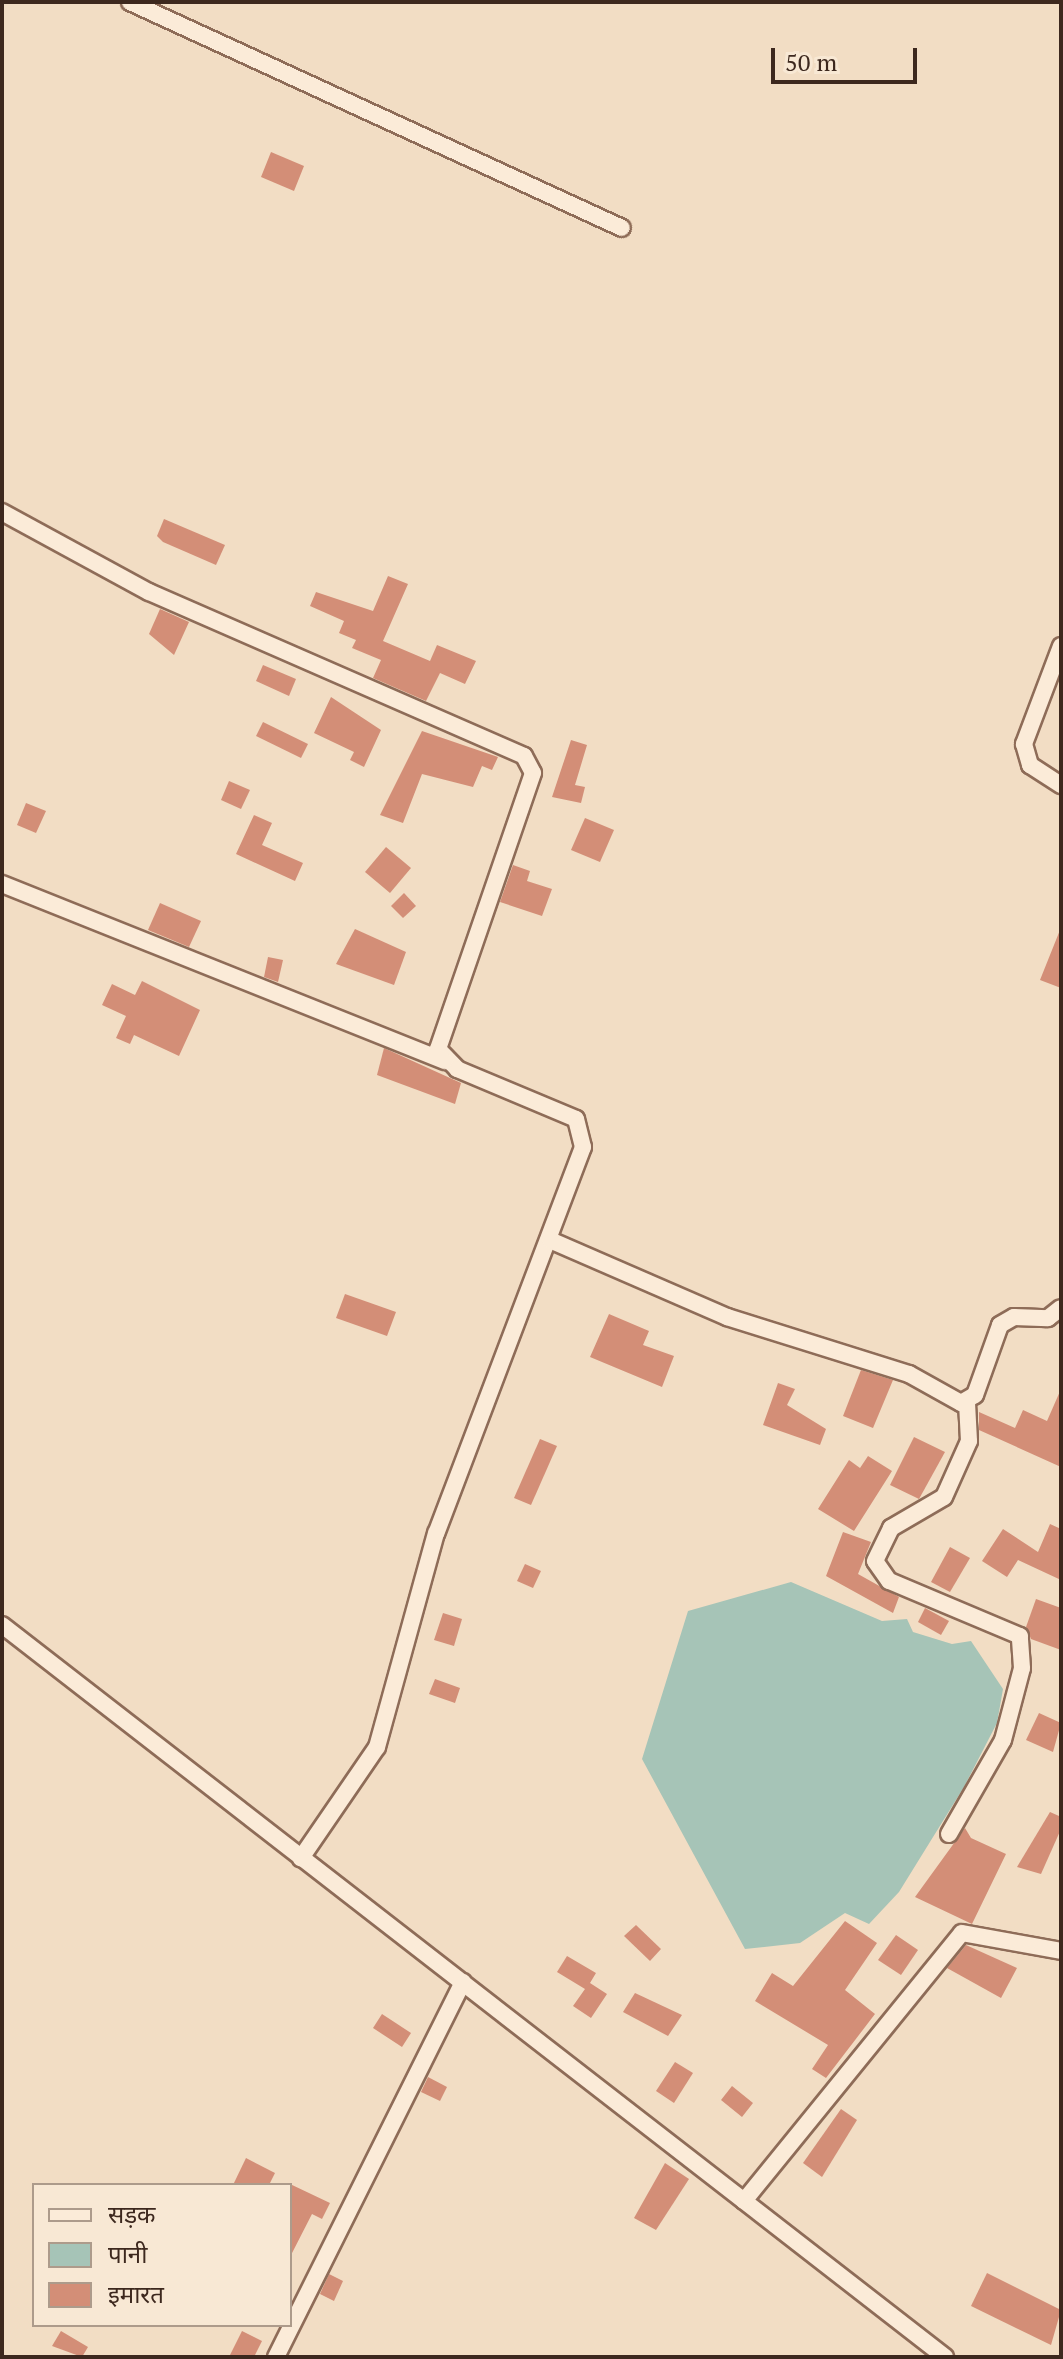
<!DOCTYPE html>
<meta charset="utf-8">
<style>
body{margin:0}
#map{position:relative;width:1063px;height:2359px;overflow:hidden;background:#f2ddc4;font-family:"PT Serif","Noto Sans Devanagari",serif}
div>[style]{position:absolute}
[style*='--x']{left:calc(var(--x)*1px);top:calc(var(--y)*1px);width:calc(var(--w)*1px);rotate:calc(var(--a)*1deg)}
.water>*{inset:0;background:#a6c4b7}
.building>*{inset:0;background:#d38e77}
.roads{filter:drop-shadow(2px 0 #8e6c58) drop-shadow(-2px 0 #8e6c58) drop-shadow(0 2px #8e6c58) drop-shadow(0 -2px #8e6c58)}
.minor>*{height:16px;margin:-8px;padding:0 8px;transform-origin:8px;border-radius:8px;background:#fbebd8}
span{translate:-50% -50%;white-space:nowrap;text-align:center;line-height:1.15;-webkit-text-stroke:6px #f8e8d4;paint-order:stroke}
.frame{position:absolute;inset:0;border:4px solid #3d281e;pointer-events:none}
.legend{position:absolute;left:32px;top:2183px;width:260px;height:144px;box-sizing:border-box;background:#f8e8d4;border:2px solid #ad9b8b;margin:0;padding:10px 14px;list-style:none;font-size:24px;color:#3d281e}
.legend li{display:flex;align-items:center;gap:16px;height:40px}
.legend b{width:40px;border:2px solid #ad9b8b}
.scale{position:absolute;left:771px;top:48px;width:146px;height:36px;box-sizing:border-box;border:4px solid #3d281e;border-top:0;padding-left:10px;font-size:24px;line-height:28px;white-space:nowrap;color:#3d281e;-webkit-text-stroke:6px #f8e8d4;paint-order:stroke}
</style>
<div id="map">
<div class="water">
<i style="clip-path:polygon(791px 1582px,882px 1621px,907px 1619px,913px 1632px,952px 1644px,971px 1641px,1003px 1689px,997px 1723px,964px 1787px,899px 1892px,869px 1924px,845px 1913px,800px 1943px,745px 1949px,642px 1759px,688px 1611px)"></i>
</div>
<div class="building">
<i style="clip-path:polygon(271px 152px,304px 166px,294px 191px,261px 177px)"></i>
<i style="clip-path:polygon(164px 519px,225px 545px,216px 565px,163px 542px,157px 536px)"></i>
<i style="clip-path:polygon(388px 576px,408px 584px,383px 641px,430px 661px,437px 645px,476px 661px,465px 684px,440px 673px,426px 701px,373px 678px,381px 660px,352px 648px,356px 640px,339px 633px,344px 621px,310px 606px,316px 592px,373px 611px)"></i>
<i style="clip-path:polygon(160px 609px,189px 622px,174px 655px,149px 634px)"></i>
<i style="clip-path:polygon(263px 665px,296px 679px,289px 696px,256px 681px)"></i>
<i style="clip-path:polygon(331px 697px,381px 730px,364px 767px,350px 760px,354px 752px,314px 733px)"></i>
<i style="clip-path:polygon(263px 722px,308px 744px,301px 758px,256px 736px)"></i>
<i style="clip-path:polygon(422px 731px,498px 757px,492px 770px,482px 766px,473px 787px,422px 774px,403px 823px,380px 815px)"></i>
<i style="clip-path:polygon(571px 740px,587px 745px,575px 785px,585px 787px,581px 803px,552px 797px)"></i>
<i style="clip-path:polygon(229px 781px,250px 790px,241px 809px,221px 800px)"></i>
<i style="clip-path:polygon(26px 803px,46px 811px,36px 833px,17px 825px)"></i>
<i style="clip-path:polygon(254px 815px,272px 823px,262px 845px,303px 863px,295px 881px,236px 854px)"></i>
<i style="clip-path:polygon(585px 818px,614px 830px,600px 862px,571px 850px)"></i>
<i style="clip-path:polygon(386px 847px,411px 868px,390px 893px,365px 872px)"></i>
<i style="clip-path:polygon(513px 865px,530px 871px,527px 881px,552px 889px,542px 916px,500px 902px)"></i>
<i style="clip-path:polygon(404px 893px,416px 906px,403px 918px,391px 906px)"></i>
<i style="clip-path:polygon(160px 903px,201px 921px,189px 947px,148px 930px)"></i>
<i style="clip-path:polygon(355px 929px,406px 952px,394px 985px,336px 964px)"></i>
<i style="clip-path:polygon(1060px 930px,1061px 930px,1061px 988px,1040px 980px)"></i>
<i style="clip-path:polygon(268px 957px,283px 960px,278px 982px,264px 977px)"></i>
<i style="clip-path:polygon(142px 981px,200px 1010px,179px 1056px,134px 1035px,130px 1044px,116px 1038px,126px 1016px,102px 1005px,112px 984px,135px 995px)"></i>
<i style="clip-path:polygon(384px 1048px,461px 1083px,455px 1104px,377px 1075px)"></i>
<i style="clip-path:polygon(345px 1294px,396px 1312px,387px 1336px,336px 1318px)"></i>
<i style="clip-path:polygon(609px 1314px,649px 1331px,643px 1345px,674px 1356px,662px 1387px,590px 1357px)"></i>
<i style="clip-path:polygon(861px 1370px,893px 1380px,873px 1428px,843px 1416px)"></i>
<i style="clip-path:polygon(778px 1383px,795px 1389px,787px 1405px,826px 1429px,820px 1445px,763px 1425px)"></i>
<i style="clip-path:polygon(1061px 1389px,1061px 1467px,979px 1430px,979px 1412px,1015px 1428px,1023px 1410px,1047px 1421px)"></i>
<i style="clip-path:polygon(914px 1437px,945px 1452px,919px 1499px,890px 1485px)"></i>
<i style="clip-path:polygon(540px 1439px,557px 1446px,531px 1505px,514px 1498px)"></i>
<i style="clip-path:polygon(868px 1456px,892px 1471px,854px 1531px,818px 1509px,849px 1460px,860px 1468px)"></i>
<i style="clip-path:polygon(1050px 1524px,1061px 1529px,1061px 1580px,1018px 1560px,1007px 1577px,982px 1561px,1003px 1529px,1038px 1552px)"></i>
<i style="clip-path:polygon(843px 1532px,871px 1542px,858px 1574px,899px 1597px,893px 1613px,826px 1576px)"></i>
<i style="clip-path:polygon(950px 1547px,970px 1558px,950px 1592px,931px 1582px)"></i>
<i style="clip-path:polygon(525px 1564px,541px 1571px,533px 1588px,517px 1581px)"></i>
<i style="clip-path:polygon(1036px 1599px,1061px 1608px,1061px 1650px,1031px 1639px,1026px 1627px)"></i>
<i style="clip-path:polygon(925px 1608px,949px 1621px,941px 1635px,918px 1622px)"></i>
<i style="clip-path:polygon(443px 1613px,462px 1619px,454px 1646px,434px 1640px)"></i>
<i style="clip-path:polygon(435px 1679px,460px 1688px,455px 1703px,429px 1694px)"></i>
<i style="clip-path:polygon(1039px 1713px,1061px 1723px,1053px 1752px,1026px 1740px)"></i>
<i style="clip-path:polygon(1050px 1812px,1059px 1816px,1061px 1829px,1041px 1874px,1017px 1867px)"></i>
<i style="clip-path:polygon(965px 1828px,971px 1838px,1006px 1854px,972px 1924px,915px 1897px)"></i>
<i style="clip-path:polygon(845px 1921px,877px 1943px,845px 1990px,875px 2014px,826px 2078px,812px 2069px,828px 2045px,755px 2001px,772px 1973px,793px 1986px)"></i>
<i style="clip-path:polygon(636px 1925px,661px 1949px,650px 1961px,624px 1936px)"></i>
<i style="clip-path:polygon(896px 1935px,918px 1950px,901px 1975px,878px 1960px)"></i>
<i style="clip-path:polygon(966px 1945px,1017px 1968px,1001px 1998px,947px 1968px)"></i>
<i style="clip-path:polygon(567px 1956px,596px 1973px,590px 1983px,607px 1994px,591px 2018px,573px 2006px,585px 1989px,557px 1972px)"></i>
<i style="clip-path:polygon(635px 1993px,682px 2015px,668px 2036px,623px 2012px)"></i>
<i style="clip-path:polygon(382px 2014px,411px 2033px,402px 2047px,373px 2028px)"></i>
<i style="clip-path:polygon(675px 2062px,693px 2073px,674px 2103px,656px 2091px)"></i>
<i style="clip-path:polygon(428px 2077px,447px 2087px,440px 2101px,421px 2092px)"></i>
<i style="clip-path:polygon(732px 2086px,753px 2103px,742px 2117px,721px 2100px)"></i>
<i style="clip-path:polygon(841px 2109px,857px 2120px,822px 2177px,803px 2163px)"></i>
<i style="clip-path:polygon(246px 2158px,275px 2173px,269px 2185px,233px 2185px)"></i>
<i style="clip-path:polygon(665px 2163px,689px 2179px,656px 2230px,634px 2218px)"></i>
<i style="clip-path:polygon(290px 2184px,330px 2203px,322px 2219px,312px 2214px,290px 2257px)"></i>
<i style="clip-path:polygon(987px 2273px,1061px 2310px,1051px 2345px,971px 2306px)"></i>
<i style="clip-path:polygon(329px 2274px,343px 2281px,334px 2301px,320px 2294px)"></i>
<i style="clip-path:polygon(61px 2331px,88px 2347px,82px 2357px,52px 2346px)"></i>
<i style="clip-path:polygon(242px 2331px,262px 2341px,254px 2357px,229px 2357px)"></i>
</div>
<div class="roads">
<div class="minor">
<i style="--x:130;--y:2;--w:541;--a:24.67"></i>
<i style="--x:2;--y:512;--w:167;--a:28.6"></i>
<i style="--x:149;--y:592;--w:409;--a:23.6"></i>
<i style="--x:524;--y:756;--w:19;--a:62"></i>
<i style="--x:533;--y:773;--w:292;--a:109"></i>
<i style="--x:438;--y:1049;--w:28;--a:46"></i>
<i style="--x:457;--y:1069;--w:129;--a:22.8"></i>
<i style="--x:576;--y:1119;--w:29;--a:76"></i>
<i style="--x:583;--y:1147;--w:413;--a:110.8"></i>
<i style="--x:436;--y:1533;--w:222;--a:105.4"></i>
<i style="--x:377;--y:1747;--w:135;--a:124.4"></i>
<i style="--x:1061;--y:646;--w:105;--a:110.7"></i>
<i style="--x:1024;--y:744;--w:22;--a:74"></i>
<i style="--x:1030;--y:765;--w:37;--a:33"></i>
<i style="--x:2;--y:884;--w:477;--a:21.8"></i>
<i style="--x:550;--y:1240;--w:193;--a:23.5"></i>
<i style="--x:727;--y:1317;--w:191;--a:17.4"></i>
<i style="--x:909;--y:1374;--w:60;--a:29.1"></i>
<i style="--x:961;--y:1403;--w:16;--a:-30"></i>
<i style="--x:975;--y:1395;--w:74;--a:-70.3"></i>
<i style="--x:1000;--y:1325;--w:16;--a:-30"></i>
<i style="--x:1014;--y:1317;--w:34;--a:2"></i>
<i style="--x:1048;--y:1318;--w:16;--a:-38"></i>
<i style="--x:2;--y:1625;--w:1194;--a:37.82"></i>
<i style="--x:949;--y:1834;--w:108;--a:-60.1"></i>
<i style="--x:1003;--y:1740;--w:74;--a:-75.2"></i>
<i style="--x:1022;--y:1668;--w:32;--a:-94"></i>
<i style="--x:1020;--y:1636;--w:142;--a:-157.2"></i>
<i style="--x:889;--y:1581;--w:24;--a:-125"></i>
<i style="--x:875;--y:1561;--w:37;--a:-64"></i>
<i style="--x:891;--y:1528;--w:61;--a:-30.3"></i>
<i style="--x:944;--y:1497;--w:61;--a:-65.9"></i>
<i style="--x:969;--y:1441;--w:38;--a:-93"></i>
<i style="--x:744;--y:2201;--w:345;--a:-50.9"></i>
<i style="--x:962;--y:1933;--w:101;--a:10.3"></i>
<i style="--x:276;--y:2357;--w:419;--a:-63.5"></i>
</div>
</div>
<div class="frame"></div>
<ul class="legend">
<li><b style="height:10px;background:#fbebd8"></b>सड़क</li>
<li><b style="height:22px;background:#a6c4b7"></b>पानी</li>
<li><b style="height:22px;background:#d38e77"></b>इमारत</li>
</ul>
<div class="scale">50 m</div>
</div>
